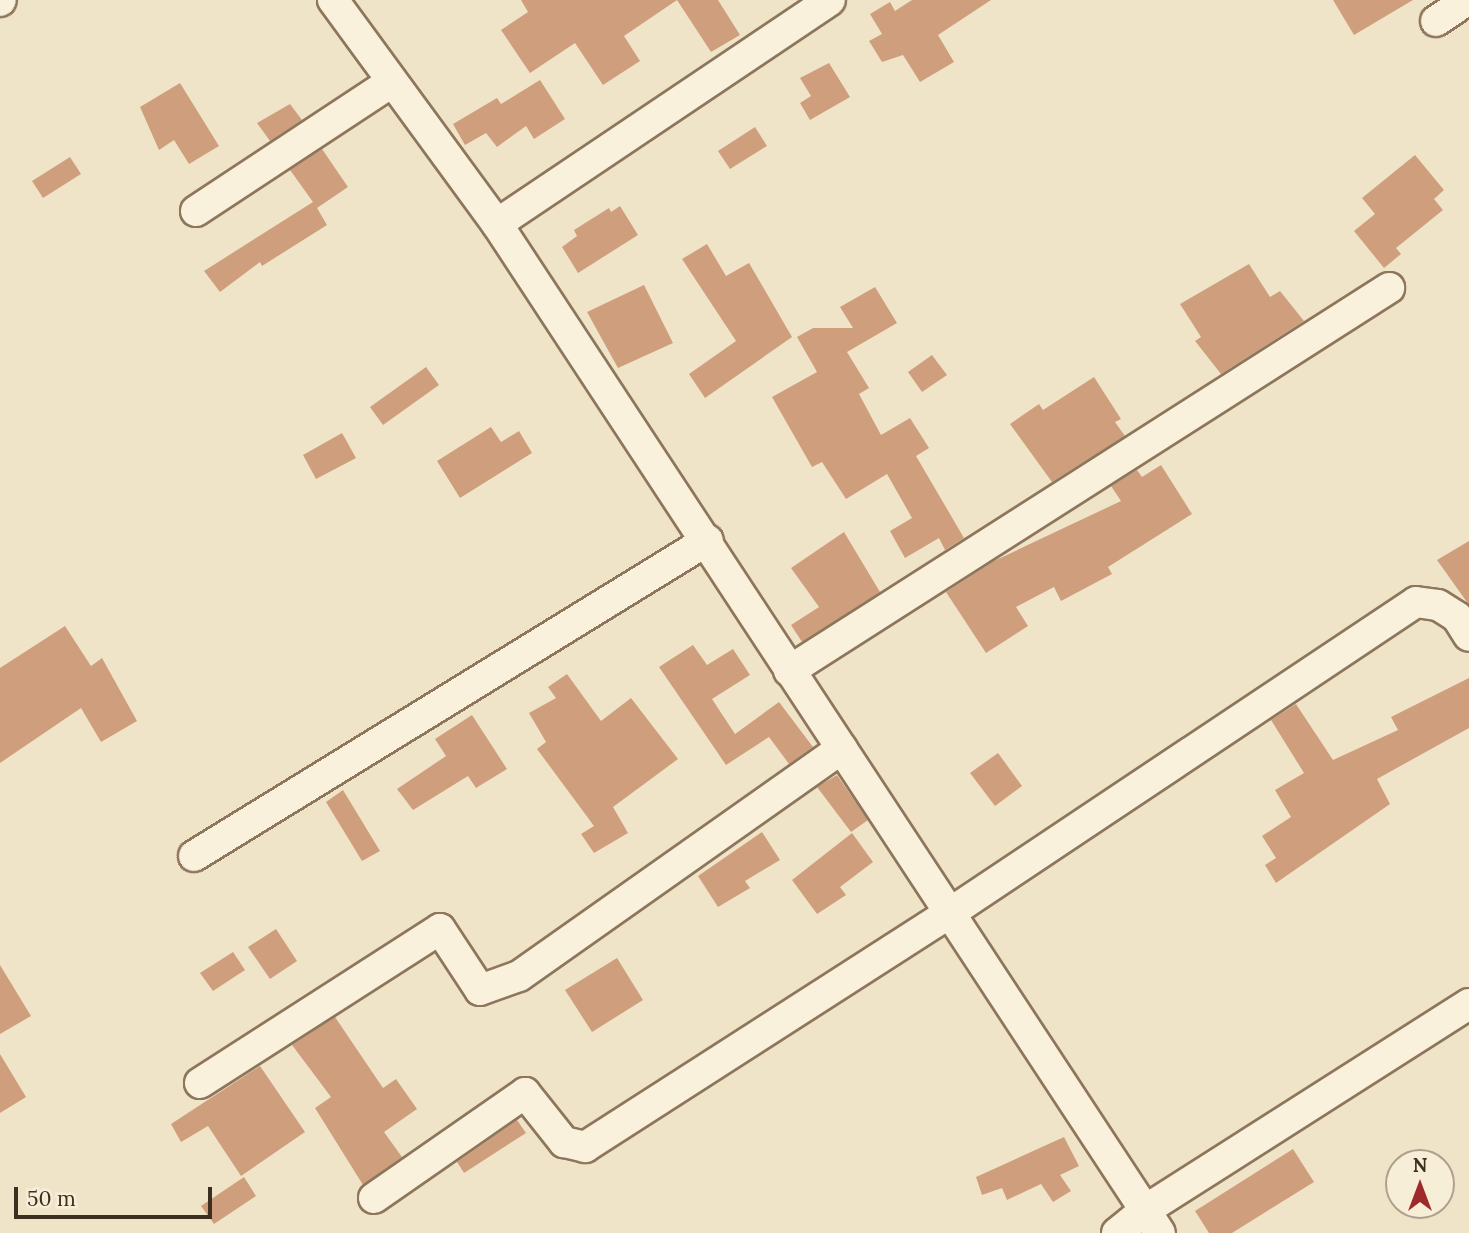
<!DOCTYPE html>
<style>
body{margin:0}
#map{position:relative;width:1469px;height:1233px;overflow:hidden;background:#f0e4c8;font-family:Lora,serif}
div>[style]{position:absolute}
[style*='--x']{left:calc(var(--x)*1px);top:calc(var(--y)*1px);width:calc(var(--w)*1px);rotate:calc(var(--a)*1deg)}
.building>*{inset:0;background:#cf9f7d}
.roads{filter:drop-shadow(2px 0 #8d765c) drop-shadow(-2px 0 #8d765c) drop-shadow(0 2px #8d765c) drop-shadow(0 -2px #8d765c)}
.street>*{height:30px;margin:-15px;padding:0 15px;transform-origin:15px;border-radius:15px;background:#faf1dc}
span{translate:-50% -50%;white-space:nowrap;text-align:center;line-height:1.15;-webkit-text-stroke:5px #f7eed8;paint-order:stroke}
.north{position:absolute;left:1385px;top:1149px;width:70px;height:70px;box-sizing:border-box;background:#f7eed8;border:2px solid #ada18e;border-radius:50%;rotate:0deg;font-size:19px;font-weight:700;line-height:28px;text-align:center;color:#3d2e20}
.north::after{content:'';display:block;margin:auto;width:24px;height:32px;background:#9e2a2b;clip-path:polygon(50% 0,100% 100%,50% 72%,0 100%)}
.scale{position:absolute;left:14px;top:1187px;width:198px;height:32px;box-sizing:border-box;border:4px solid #3d2e20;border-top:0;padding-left:9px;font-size:21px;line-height:24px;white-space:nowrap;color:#3d2e20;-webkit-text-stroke:5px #f7eed8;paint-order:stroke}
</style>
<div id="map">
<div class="building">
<i style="clip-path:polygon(521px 0,677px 0,624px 36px,640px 61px,603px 85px,575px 43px,530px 73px,501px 30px,528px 12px)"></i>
<i style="clip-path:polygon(677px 0,718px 0,740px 35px,711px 52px)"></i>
<i style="clip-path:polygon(912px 0,991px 0,938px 35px,954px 62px,920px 82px,903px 55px,882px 62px,869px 41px,882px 34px,870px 14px,890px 2px,895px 11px)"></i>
<i style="clip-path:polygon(1333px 0,1413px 0,1354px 35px)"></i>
<i style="clip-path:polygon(829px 63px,850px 97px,810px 120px,800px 103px,811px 96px,800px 78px)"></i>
<i style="clip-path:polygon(540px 80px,565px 119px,534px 139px,526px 126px,497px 147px,486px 133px,465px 145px,453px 124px,497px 98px,501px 104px)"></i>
<i style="clip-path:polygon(180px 83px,219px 146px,189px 164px,174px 140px,159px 150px,140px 107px)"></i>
<i style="clip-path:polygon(290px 104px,302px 120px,270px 141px,257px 123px)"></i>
<i style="clip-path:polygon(755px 127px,767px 146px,730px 169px,718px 151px)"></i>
<i style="clip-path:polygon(322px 149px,348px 187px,317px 208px,327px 225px,262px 266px,260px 262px,220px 292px,204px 271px,313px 202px,290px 170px)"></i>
<i style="clip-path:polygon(1415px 155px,1444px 190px,1434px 199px,1443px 210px,1396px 248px,1401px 254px,1384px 268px,1354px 231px,1375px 214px,1362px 198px)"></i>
<i style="clip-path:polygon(70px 157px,81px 174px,43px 198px,32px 181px)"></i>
<i style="clip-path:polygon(620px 206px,638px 235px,578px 273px,562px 247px,577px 236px,574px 230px,609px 208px,611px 212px)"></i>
<i style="clip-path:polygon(707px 244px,726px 276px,749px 263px,792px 337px,705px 398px,689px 374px,736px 341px,682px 259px)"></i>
<i style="clip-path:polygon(1249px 264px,1270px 297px,1280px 291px,1304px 321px,1221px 374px,1195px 341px,1201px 337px,1180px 304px)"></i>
<i style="clip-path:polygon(644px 285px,673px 343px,618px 368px,587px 312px)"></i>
<i style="clip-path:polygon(875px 287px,897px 323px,847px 352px,869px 388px,859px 394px,881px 435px,910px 418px,929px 448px,916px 456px,964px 538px,945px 550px,939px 538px,905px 558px,890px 531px,912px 518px,887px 474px,846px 499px,822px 462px,812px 467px,772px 397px,817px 372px,797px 337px,813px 328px,853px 328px,840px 307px)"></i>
<i style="clip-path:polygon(932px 355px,947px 375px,922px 392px,908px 372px)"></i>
<i style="clip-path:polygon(426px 367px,439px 385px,383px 425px,370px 407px)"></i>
<i style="clip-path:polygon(1094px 377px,1121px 419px,1115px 422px,1125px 436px,1052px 482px,1010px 424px,1039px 404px,1043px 410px)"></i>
<i style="clip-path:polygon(491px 427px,501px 442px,519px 431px,532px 453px,460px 498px,437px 461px)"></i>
<i style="clip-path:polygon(342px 433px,356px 458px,316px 479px,303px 455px)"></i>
<i style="clip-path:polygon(1161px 465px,1192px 514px,1108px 567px,1112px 574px,1061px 601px,1054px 587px,1016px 607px,1028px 626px,986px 653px,946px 592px,994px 561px,1121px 501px,1111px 486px,1137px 470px,1142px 477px)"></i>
<i style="clip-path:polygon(844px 532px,880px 592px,802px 642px,791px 625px,819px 607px,791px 568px)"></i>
<i style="clip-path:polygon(1469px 541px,1469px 605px,1437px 560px)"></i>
<i style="clip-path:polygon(65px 626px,91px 666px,102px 658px,137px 721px,101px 742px,81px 708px,0 763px,0 668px)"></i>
<i style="clip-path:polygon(693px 645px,707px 665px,733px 649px,750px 675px,712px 699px,735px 734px,779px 702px,813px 747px,789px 764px,769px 737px,726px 765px,659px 667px)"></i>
<i style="clip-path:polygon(567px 674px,601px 721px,631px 698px,678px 759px,613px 807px,628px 833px,594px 853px,581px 834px,594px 826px,537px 749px,546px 742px,529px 713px,556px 698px,548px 687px)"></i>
<i style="clip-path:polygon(1469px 678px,1469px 728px,1377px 779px,1390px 804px,1276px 883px,1265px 865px,1276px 858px,1262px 836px,1291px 817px,1275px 790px,1304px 773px,1271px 720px,1296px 704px,1333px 760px,1398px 730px,1391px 717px)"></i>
<i style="clip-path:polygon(472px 715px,507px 769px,476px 788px,468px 776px,413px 810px,397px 789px,446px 756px,435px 739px)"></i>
<i style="clip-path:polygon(998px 753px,1022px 786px,995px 806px,970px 773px)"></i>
<i style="clip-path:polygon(837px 775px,868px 820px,851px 832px,817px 787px)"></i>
<i style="clip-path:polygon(343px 790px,380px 851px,362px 861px,326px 802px)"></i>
<i style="clip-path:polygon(762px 832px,780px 860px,745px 881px,750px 888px,718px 907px,698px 876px)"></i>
<i style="clip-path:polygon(852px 833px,873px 862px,840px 887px,846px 895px,817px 914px,792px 880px)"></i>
<i style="clip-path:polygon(276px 929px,297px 961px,270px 979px,248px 947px)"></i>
<i style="clip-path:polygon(233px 952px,245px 970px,213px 991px,200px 973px)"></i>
<i style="clip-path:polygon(617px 958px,643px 1000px,592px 1032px,565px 990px)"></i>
<i style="clip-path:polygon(0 965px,31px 1016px,0 1034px)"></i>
<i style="clip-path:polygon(335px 1017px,383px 1088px,396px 1079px,417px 1109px,384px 1132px,402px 1157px,363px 1185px,315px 1108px,331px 1097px,292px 1045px)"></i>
<i style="clip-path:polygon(0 1054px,26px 1097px,0 1113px)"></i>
<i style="clip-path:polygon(260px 1066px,305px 1132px,241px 1176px,208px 1126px,181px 1142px,171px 1124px)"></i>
<i style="clip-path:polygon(517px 1120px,526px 1133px,464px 1173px,457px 1162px)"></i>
<i style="clip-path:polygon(1064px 1137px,1079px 1166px,1060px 1175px,1071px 1191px,1053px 1202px,1041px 1184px,1007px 1200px,1002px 1188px,982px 1195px,976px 1177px)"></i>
<i style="clip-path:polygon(1293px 1149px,1314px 1182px,1232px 1233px,1209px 1233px,1195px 1211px)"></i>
<i style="clip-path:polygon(244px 1177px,256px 1196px,214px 1224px,201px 1206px)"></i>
</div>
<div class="roads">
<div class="street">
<i style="--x:333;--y:0;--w:278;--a:53.8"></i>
<i style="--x:497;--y:224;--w:1207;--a:56.69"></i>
<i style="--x:0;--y:1;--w:1;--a:-45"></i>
<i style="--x:1436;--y:21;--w:37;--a:-34"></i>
<i style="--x:196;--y:211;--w:235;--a:-33.4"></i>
<i style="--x:497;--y:224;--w:401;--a:-33.9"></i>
<i style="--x:789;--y:671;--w:712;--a:-32.55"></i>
<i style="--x:194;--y:856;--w:603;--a:-31.58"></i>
<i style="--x:200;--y:1083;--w:285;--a:-32.7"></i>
<i style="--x:440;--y:929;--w:73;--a:56.7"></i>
<i style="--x:480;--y:990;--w:41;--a:-19.7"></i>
<i style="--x:519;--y:976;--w:395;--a:-35.2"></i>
<i style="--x:374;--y:1198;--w:184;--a:-34.8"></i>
<i style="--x:525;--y:1093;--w:63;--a:51.5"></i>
<i style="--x:564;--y:1142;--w:22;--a:13"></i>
<i style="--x:585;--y:1147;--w:434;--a:-32.7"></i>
<i style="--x:950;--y:913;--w:560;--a:-33.72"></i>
<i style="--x:1416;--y:602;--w:22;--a:8"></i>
<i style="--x:1438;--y:605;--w:22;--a:32"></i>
<i style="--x:1457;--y:617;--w:22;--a:58"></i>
<i style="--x:1117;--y:1233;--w:35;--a:-39"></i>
<i style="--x:1144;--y:1211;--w:385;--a:-32.5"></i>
</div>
</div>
<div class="north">N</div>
<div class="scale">50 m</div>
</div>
